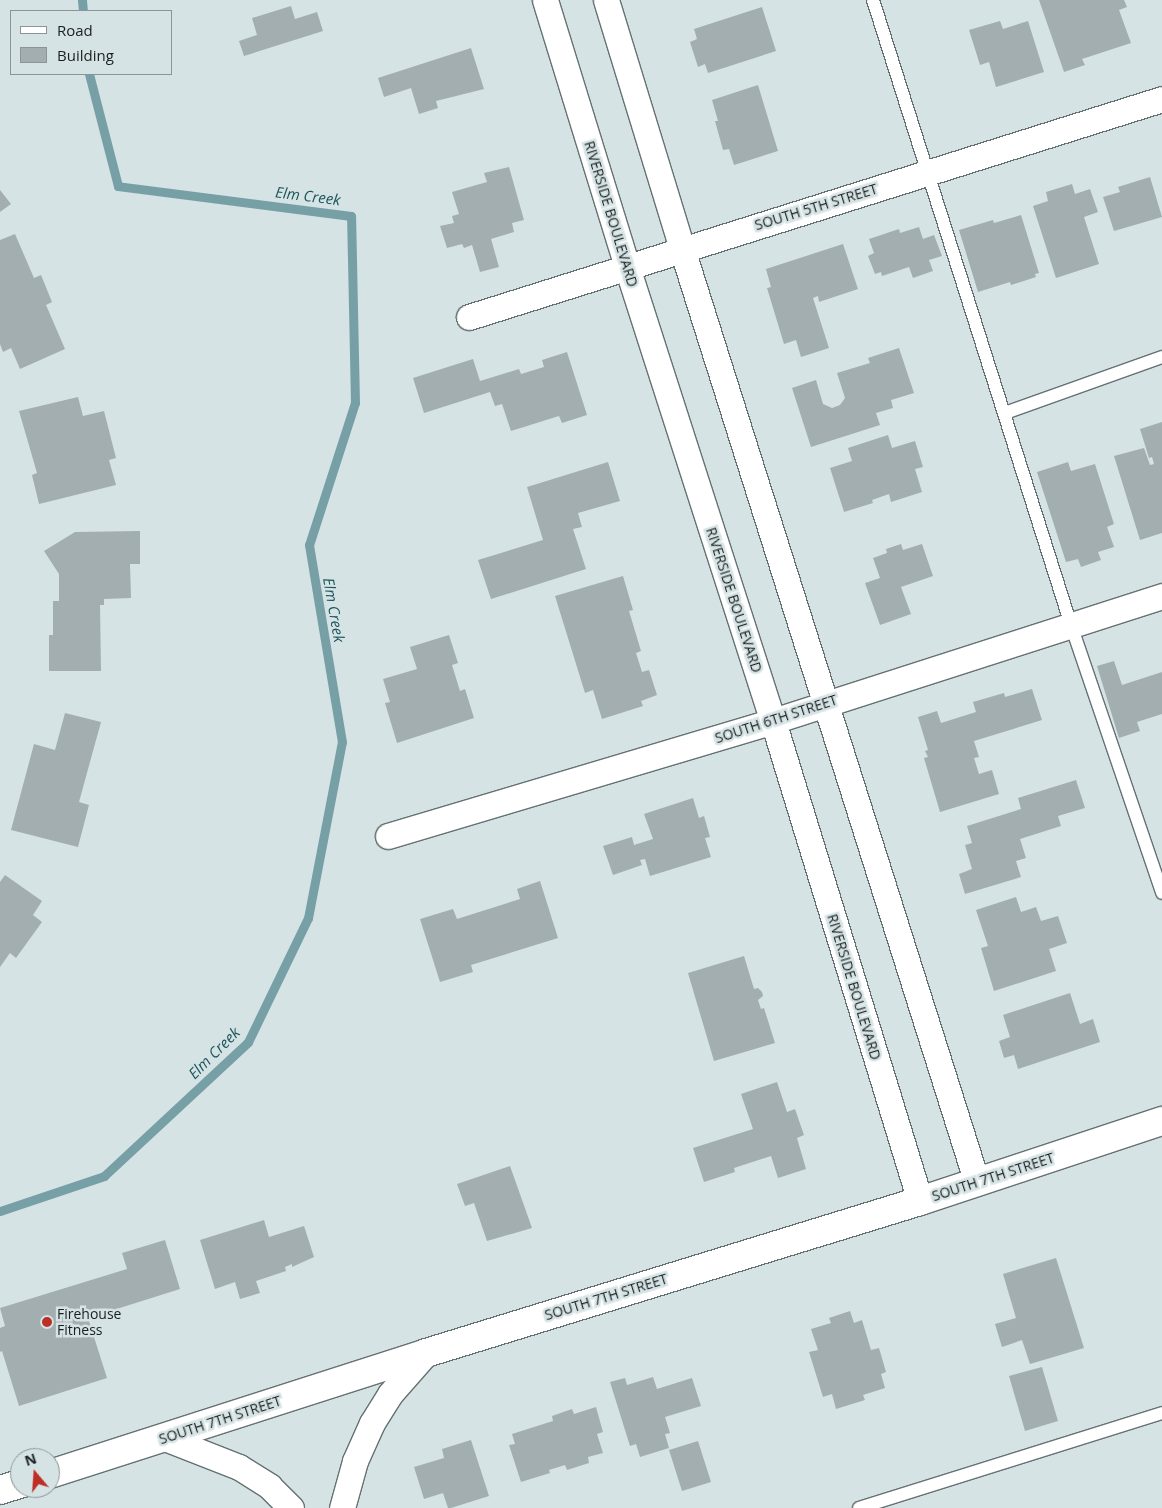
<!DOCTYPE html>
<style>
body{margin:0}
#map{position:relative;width:1162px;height:1508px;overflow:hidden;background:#d6e3e5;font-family:"Open Sans",sans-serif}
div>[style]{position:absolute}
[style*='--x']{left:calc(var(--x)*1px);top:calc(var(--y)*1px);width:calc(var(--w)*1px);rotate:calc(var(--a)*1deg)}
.stream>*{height:9px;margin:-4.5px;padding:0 4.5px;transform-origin:4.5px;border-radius:4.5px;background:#77a0a6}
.building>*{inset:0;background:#a2aeb0}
.roads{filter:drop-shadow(1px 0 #657172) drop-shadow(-1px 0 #657172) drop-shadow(0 1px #657172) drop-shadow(0 -1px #657172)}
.service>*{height:12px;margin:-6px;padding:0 6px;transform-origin:6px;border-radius:6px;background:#fff}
.minor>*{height:25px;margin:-12.5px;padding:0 12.5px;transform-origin:12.5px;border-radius:12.5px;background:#fff}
.secondary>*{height:28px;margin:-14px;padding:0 14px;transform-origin:14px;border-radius:14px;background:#fff}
.dots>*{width:14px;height:14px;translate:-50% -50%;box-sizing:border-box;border:2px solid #d6e3e5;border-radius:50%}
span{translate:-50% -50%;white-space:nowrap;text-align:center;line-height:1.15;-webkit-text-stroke:5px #d6e3e5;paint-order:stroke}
.street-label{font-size:14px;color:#1a1f1f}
.poi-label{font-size:14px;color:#1a1f1f}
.left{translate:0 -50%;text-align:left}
.water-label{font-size:15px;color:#1a555c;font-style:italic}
.legend{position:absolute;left:10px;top:10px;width:162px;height:65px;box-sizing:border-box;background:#d6e3e5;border:1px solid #8b9596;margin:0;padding:6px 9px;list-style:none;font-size:15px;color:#1a1f1f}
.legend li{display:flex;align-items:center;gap:10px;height:25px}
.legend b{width:25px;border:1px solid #8b9596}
.north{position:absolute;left:10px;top:1448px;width:50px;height:50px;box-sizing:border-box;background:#d6e3e5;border:1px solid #8b9596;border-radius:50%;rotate:342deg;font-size:14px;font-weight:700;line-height:20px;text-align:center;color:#1a1f1f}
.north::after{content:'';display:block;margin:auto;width:18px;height:22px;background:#bd2f26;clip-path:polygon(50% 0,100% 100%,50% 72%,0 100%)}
</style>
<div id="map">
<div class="stream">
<i style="--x:82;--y:0;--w:11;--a:85"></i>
<i style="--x:0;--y:1211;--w:110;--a:-18.6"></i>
<i style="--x:104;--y:1176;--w:197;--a:-42.9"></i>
<i style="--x:248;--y:1042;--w:138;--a:-64.2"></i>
<i style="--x:308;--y:918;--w:179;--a:-79.1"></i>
<i style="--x:342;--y:742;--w:200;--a:-99.5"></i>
<i style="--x:309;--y:545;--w:149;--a:-72.1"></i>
<i style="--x:355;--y:403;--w:187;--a:-91.2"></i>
<i style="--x:351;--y:216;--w:235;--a:-172.7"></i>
<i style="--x:118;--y:186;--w:116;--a:-104.5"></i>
</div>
<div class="building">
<i style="clip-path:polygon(1039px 0,1124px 0,1127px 7px,1119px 10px,1131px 43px,1082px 59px,1085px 65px,1064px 72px)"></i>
<i style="clip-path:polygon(291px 6px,295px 19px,317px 12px,323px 31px,244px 56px,239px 41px,257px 35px,252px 18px)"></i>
<i style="clip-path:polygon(762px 7px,776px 51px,708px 73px,705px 64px,698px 67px,690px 42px,697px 39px,694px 29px)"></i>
<i style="clip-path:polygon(1000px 21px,1003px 29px,1028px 21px,1044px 72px,996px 87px,989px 62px,980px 65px,969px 30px)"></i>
<i style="clip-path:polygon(471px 48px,484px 89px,436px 101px,438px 108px,419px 114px,411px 88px,384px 97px,378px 78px)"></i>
<i style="clip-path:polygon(758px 85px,778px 151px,734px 165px,729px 149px,723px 150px,715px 121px,718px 121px,712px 100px)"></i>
<i style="clip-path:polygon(509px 167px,524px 220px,512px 223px,514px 232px,491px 239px,499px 267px,480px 272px,472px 245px,464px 248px,462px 244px,447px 248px,440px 226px,454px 223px,452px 216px,459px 214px,452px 192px,487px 182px,484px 173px)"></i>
<i style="clip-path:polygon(1150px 177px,1162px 217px,1114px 231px,1103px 197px,1120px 192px,1118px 187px)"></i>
<i style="clip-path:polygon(1072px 184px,1075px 194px,1090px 189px,1098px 212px,1084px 217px,1099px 264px,1056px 278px,1033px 206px,1048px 201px,1046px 192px)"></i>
<i style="clip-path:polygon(0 190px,11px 204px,0 212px)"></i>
<i style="clip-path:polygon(1021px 215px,1039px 273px,1035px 274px,1036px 277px,1011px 285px,1010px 282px,978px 292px,959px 230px,993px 220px,994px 223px)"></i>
<i style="clip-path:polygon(919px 227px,923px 239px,934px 235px,942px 256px,929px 260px,933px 271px,913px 278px,909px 267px,882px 276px,881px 272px,875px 274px,868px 256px,874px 253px,869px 239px,899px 229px,900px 233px)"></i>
<i style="clip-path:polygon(15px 234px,34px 278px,41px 275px,52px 302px,46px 305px,65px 349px,20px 369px,11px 348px,3px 352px,0 344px,0 240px)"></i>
<i style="clip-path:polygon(843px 244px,858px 289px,819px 302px,818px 296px,813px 298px,829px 348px,801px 357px,796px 340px,784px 344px,767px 288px,771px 287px,766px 269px)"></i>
<i style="clip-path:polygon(899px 348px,914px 393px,891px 400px,893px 408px,876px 413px,880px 425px,811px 447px,792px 388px,816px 380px,823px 404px,832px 408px,840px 405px,845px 398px,837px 373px,870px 363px,868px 358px)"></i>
<i style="clip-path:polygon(567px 352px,587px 415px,562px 423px,559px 416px,511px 431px,502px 404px,495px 406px,490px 392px,424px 413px,413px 378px,473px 359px,480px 381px,519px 369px,521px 374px,544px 367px,542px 360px)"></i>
<i style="clip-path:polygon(78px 397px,83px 416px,104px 411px,116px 458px,109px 460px,116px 485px,39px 504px,32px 475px,37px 473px,19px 411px)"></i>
<i style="clip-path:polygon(1162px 422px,1162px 533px,1140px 540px,1114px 456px,1144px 448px,1150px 465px,1154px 464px,1152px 457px,1149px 458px,1140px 429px)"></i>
<i style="clip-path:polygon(888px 435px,892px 448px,915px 441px,923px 467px,915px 469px,922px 492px,891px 502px,889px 494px,872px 500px,873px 503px,844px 512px,830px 468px,852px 461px,848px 448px)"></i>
<i style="clip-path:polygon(608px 462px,620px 501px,578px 513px,582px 527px,573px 529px,586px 569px,491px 599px,478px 560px,543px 540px,527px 487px)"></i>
<i style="clip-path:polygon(1068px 462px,1071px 471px,1095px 464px,1114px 524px,1107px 527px,1114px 547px,1098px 552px,1101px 560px,1081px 567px,1078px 559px,1066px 562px,1037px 472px)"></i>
<i style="clip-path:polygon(140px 531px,140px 564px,130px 564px,131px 598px,104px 599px,104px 605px,100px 605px,101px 671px,49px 671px,49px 635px,53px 635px,53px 601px,59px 601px,59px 574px,44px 551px,75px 532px)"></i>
<i style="clip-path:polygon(901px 544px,903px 550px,922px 544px,933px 576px,901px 587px,911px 614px,880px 625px,865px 583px,880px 578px,873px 558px,887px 553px,886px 549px)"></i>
<i style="clip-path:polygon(623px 576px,633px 610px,629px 611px,641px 651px,636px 653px,642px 672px,649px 670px,657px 695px,641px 701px,643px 706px,602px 719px,593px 690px,585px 693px,555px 596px)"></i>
<i style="clip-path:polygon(449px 635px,458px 663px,452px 665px,460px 691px,465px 689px,474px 718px,397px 743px,385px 703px,390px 702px,383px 679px,417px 669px,410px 647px)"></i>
<i style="clip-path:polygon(1114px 661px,1122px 685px,1162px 672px,1162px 714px,1137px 722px,1140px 731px,1119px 738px,1097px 666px)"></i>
<i style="clip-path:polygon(1032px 689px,1042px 720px,974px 741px,979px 757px,974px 758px,979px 774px,992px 770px,999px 794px,940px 812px,924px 758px,928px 757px,925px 751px,928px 750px,918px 717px,937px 711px,941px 723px,976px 712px,973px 702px,1004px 693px,1005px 697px)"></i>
<i style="clip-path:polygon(65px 713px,101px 722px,79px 802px,89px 805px,78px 847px,11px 830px,34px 744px,55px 750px)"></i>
<i style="clip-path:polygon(1076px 780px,1085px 808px,1058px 816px,1061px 826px,1020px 839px,1026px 858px,1016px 861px,1021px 877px,965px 894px,959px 874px,972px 869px,965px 845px,972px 843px,967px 826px,1021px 809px,1018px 798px)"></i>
<i style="clip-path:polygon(693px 798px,699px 818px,704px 816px,710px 837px,705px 838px,711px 857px,650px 876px,645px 859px,640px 860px,642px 865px,613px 875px,603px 846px,632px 837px,634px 845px,653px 839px,644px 814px)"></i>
<i style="clip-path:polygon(5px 875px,42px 901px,33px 915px,42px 922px,16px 958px,10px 953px,0 967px,0 882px)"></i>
<i style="clip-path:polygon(540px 881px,558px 938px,471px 965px,473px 972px,440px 982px,420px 919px,453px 909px,457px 919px,520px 899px,517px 889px)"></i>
<i style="clip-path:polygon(1016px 897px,1021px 912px,1036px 907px,1041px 921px,1058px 916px,1067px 943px,1049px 949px,1056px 971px,994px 991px,981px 948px,988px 946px,976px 910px)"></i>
<i style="clip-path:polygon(744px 956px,754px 989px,758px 988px,762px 992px,763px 996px,758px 1000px,761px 1009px,764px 1008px,775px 1043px,714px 1061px,688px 973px)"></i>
<i style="clip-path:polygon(1070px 993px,1080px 1024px,1093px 1019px,1100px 1042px,1018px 1069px,1014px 1055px,1004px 1058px,999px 1041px,1010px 1037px,1003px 1015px)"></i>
<i style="clip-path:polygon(777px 1082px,787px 1112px,795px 1109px,804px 1135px,797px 1138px,806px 1169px,778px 1178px,771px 1156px,734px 1168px,735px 1172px,704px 1182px,693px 1148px,753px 1129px,741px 1094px)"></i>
<i style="clip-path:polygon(510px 1166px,532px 1228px,487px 1241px,474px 1203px,465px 1206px,457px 1184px)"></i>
<i style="clip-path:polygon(264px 1220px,269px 1237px,304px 1226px,314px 1257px,292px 1267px,292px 1264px,285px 1267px,286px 1271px,256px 1281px,260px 1293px,240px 1299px,235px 1282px,215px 1289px,200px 1240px)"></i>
<i style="clip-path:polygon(165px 1240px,180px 1289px,88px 1318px,107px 1378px,19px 1406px,2px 1351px,0 1352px,0 1328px,5px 1326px,0 1308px,127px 1269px,122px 1253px)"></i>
<i style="clip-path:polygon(1056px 1258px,1084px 1348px,1030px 1364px,1022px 1340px,1002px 1347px,995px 1324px,1016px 1318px,1003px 1274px)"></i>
<i style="clip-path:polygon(850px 1311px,854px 1323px,862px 1320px,871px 1350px,879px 1348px,886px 1372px,881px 1374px,885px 1388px,863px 1395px,865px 1400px,836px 1409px,832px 1394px,823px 1397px,809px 1352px,818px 1350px,811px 1329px,831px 1323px,829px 1318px)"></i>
<i style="clip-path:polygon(1042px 1367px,1058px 1421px,1025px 1431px,1009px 1376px)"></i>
<i style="clip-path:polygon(653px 1377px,657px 1389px,692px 1378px,701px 1406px,665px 1417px,670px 1433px,665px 1434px,669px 1448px,640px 1457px,636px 1444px,630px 1446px,610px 1382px,625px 1378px,627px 1385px)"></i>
<i style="clip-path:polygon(596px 1407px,603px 1432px,597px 1434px,603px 1453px,588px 1457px,589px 1463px,567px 1470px,565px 1465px,549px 1470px,550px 1473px,521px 1482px,509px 1445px,515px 1444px,512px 1434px,553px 1421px,552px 1416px,572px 1409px,574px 1414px)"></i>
<i style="clip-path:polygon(471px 1440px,489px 1496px,451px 1508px,448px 1508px,443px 1493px,424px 1499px,414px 1467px,444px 1458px,442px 1449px)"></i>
<i style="clip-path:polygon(698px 1441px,711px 1482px,682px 1491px,669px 1450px)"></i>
</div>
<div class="roads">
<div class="service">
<i style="--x:873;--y:0;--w:656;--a:72.42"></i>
<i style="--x:1071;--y:625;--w:283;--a:71.2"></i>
<i style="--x:1005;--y:413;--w:167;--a:-19.6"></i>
<i style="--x:859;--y:1508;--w:318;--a:-17.4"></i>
</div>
<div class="minor">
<i style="--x:545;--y:0;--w:279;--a:72.9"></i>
<i style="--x:627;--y:267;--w:477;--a:72.2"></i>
<i style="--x:773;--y:721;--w:502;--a:72.97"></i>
<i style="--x:606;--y:0;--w:260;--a:73"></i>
<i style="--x:682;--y:249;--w:979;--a:72.47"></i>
<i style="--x:469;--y:317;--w:726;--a:-17.46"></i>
<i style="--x:388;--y:836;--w:402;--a:-16.6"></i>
<i style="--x:773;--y:721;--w:409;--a:-17.8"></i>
<i style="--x:165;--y:1438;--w:79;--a:21.4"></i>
<i style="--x:239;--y:1467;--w:36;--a:32"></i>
<i style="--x:269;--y:1486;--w:31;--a:45"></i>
<i style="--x:342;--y:1508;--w:49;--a:-74.5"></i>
<i style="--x:355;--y:1461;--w:42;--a:-65.9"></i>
<i style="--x:372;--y:1423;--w:34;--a:-58"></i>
<i style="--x:390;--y:1394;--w:55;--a:-48.7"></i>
</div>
<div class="secondary">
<i style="--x:50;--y:1474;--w:395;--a:-17.8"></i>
<i style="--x:426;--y:1353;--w:517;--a:-17.1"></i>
<i style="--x:920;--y:1201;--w:255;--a:-18.3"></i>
<i style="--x:0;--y:1490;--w:21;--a:-17"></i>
</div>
</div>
<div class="dots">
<i style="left:47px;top:1322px;background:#bd2f26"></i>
</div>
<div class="street-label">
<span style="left:816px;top:207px;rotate:-17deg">SOUTH 5TH STREET</span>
<span style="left:611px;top:214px;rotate:73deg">RIVERSIDE BOULEVARD</span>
<span style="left:734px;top:600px;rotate:72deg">RIVERSIDE BOULEVARD</span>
<span style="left:776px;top:719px;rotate:-18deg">SOUTH 6TH STREET</span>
<span style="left:854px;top:987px;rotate:73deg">RIVERSIDE BOULEVARD</span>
<span style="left:993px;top:1177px;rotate:-18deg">SOUTH 7TH STREET</span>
<span style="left:606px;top:1297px;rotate:-17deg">SOUTH 7TH STREET</span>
<span style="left:220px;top:1420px;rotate:-18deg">SOUTH 7TH STREET</span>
</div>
<div class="poi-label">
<span class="left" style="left:57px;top:1322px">Firehouse<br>Fitness</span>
</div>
<div class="water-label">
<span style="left:308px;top:196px;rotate:7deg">Elm Creek</span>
<span style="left:334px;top:610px;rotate:80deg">Elm Creek</span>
<span style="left:214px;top:1053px;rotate:-45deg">Elm Creek</span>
</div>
<ul class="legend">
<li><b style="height:6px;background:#fff"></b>Road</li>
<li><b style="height:14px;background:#a2aeb0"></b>Building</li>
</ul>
<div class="north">N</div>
</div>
